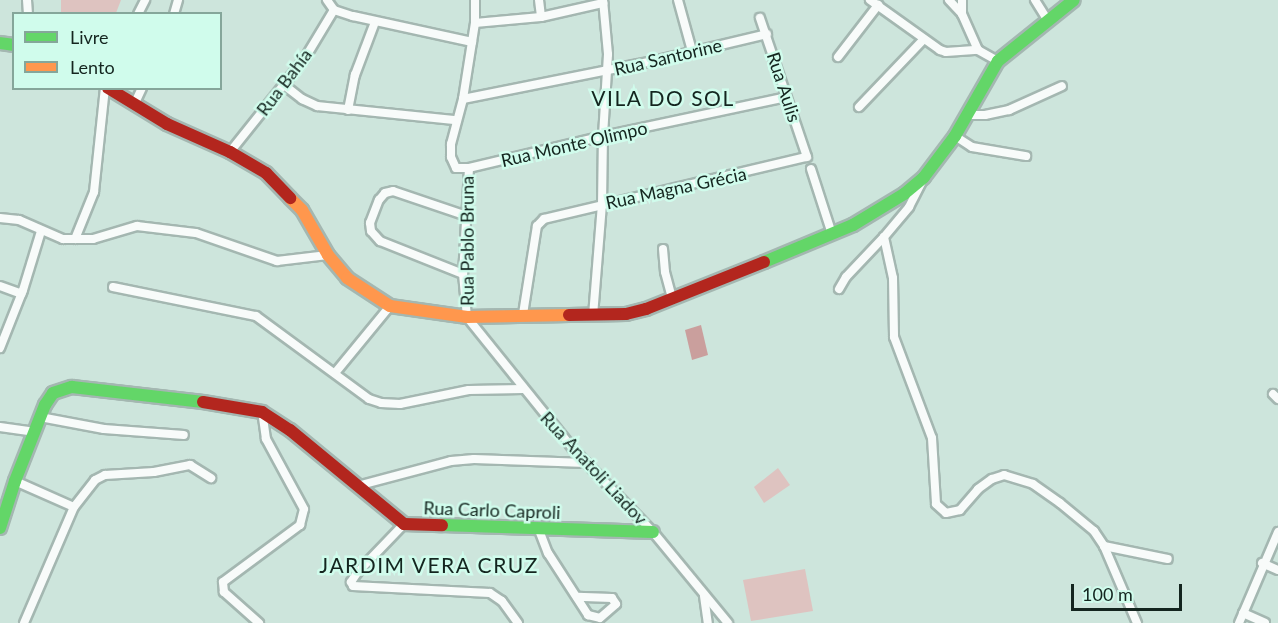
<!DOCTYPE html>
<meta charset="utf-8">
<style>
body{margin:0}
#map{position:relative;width:1278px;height:623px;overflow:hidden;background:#cde5dc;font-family:Lato,sans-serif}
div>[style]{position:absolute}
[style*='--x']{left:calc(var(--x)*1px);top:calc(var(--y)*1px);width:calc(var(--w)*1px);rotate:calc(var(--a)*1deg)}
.green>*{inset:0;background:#dec3c0}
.water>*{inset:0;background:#ca9f9d}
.roads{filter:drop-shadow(2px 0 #a4b7b1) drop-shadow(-2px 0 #a4b7b1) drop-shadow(0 2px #a4b7b1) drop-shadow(0 -2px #a4b7b1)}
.street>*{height:8px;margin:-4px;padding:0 4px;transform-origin:4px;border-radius:4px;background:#f8fbfa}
.fast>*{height:12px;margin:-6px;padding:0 6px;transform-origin:6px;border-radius:6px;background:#63d668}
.slow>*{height:12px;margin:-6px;padding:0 6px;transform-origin:6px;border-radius:6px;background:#ff974d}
.jam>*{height:12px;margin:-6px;padding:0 6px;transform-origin:6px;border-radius:6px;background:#b3261e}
span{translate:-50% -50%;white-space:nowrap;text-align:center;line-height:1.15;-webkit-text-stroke:5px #d0fcec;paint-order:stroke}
.street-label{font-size:18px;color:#14251f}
.quarter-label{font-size:21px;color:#14251f;letter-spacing:1.5px}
.legend{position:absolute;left:12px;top:12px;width:210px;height:78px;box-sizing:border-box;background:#d0fcec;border:2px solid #85a69a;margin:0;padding:8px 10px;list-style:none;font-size:18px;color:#14251f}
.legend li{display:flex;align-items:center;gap:12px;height:30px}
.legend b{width:30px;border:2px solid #85a69a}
.scale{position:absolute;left:1071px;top:584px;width:111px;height:27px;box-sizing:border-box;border:3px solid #14251f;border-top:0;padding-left:8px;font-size:18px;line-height:21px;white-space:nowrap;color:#14251f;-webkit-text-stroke:4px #d0fcec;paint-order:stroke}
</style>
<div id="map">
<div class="green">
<i style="clip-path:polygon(61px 0,121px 0,116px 13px,61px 14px)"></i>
<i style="clip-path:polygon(778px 468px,790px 485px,764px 503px,754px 487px)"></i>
<i style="clip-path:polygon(805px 569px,813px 611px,751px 621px,743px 580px)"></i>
</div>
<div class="water">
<i style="clip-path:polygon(701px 325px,708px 355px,692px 360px,685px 330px)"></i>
</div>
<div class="roads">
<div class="street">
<i style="--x:27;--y:0;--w:14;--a:86"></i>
<i style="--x:327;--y:0;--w:12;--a:55"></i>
<i style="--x:334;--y:10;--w:20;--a:18"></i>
<i style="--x:353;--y:16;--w:122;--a:12.3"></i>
<i style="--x:475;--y:0;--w:23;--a:90"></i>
<i style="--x:475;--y:23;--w:77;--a:99"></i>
<i style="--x:463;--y:99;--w:47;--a:104.9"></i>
<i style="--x:451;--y:144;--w:13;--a:90"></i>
<i style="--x:451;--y:157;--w:12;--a:66"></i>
<i style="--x:456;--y:168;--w:13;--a:0"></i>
<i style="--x:469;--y:168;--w:138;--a:-13.4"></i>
<i style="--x:603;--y:136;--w:187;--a:-12"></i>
<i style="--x:539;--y:0;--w:17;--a:83"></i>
<i style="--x:678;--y:0;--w:53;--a:74.6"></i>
<i style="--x:870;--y:0;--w:86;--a:35.5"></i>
<i style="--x:940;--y:50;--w:6;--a:18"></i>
<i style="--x:946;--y:52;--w:32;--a:-4"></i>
<i style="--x:949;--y:0;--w:19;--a:47"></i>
<i style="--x:962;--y:0;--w:14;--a:90"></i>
<i style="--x:962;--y:14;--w:39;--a:66"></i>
<i style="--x:978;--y:50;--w:23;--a:29"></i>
<i style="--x:1035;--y:0;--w:22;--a:58"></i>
<i style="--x:138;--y:14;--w:16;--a:-63"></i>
<i style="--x:174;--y:14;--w:15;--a:-74"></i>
<i style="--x:475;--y:23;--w:66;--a:-5.2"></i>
<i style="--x:541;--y:17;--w:64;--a:-12.7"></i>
<i style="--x:838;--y:57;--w:66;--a:-52.4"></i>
<i style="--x:284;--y:85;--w:23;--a:38"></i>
<i style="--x:302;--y:99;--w:17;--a:25"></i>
<i style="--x:317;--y:106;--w:140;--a:5.8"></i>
<i style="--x:463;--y:99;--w:199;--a:-11.3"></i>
<i style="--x:658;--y:60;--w:112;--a:-13.4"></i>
<i style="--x:134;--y:105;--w:19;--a:-65"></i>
<i style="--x:859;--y:107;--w:94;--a:-46.3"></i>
<i style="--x:348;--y:110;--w:36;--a:-79"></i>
<i style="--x:355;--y:75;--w:57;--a:-69.3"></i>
<i style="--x:967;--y:115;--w:18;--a:0"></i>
<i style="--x:985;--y:115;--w:25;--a:-12"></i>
<i style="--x:1009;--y:110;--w:58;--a:-24.4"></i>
<i style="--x:955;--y:136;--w:20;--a:33"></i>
<i style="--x:972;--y:147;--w:55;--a:9.5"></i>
<i style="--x:230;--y:152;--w:120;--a:-51.4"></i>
<i style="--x:305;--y:58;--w:56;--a:-58.9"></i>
<i style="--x:469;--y:168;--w:106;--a:93.2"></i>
<i style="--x:463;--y:274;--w:43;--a:84.7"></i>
<i style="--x:467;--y:317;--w:169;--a:51.2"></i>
<i style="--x:573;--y:449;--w:115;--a:46.1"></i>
<i style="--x:653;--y:532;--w:118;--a:50.5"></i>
<i style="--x:811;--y:169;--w:68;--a:72.1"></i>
<i style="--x:0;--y:218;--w:19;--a:6"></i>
<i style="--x:19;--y:220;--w:48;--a:23.4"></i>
<i style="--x:63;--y:239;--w:30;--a:0"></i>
<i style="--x:93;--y:239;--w:46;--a:-16.5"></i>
<i style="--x:137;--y:226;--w:59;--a:6.8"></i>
<i style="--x:196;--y:233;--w:86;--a:19.1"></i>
<i style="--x:277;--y:261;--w:51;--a:-6.7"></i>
<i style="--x:884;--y:237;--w:42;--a:77.6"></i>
<i style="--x:893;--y:278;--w:59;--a:89"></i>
<i style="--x:894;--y:337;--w:108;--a:69.4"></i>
<i style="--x:932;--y:438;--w:66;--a:86.5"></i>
<i style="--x:936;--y:504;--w:13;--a:42"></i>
<i style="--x:946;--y:513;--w:14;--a:-12"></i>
<i style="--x:960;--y:510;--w:28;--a:-49"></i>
<i style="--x:978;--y:489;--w:17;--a:-36"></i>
<i style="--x:992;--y:479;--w:13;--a:-18"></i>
<i style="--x:1004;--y:475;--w:30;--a:17"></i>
<i style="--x:1033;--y:484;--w:33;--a:35"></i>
<i style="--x:1060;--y:503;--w:44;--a:39.5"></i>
<i style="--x:1094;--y:531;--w:18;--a:56"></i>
<i style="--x:1104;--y:546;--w:84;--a:66.8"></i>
<i style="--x:75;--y:239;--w:51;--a:-68"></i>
<i style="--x:94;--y:192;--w:105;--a:-84"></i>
<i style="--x:663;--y:249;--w:23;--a:85"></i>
<i style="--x:665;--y:272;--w:28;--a:75"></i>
<i style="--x:463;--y:274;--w:89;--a:-158.3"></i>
<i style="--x:380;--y:241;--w:13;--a:-132"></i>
<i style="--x:371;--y:231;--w:8;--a:-97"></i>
<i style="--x:370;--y:223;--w:25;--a:-69"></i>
<i style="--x:379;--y:200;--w:9;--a:-49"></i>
<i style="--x:385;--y:193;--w:8;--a:-14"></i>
<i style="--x:393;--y:191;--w:78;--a:18.7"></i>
<i style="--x:0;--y:286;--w:23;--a:20"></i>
<i style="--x:113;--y:287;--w:146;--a:11.5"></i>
<i style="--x:256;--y:316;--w:140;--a:36.3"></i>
<i style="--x:369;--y:399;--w:13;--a:18"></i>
<i style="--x:381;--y:403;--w:19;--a:3"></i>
<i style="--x:400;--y:404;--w:70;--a:-11.5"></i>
<i style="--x:469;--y:390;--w:54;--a:-1.1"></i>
<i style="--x:839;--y:289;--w:14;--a:-60"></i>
<i style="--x:846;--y:277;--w:55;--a:-46.5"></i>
<i style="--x:884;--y:237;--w:39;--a:-50"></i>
<i style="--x:909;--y:207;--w:29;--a:-63"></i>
<i style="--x:523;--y:314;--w:89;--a:-81"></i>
<i style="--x:537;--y:226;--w:10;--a:-45"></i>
<i style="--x:544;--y:219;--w:270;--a:-13.3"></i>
<i style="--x:807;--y:157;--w:147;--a:-108.7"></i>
<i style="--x:593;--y:316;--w:111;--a:-85.4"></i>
<i style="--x:602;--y:205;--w:69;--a:-89.2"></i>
<i style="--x:603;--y:136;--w:82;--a:-86.5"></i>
<i style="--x:608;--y:54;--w:54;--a:-95.3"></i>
<i style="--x:0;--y:348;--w:62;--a:-68.4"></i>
<i style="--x:23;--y:290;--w:62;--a:-73"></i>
<i style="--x:335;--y:373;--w:87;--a:-50.6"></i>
<i style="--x:1273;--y:394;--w:7;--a:45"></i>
<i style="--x:40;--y:417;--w:65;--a:10.6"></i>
<i style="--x:104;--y:429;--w:80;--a:4.3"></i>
<i style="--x:0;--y:427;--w:34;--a:8"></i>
<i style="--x:15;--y:481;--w:64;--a:23.8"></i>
<i style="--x:357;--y:486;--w:97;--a:-14.9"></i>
<i style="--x:451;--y:461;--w:23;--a:-5"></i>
<i style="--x:474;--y:459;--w:112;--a:2"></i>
<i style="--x:404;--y:524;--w:68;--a:133.8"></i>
<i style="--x:357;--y:573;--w:11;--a:124"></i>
<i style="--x:351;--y:582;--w:4;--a:63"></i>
<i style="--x:353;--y:586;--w:137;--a:2.9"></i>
<i style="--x:490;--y:593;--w:14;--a:34"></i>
<i style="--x:502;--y:601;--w:27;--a:54"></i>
<i style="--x:539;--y:530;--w:25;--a:69"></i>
<i style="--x:548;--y:553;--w:74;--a:57.2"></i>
<i style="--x:588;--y:615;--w:12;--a:14"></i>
<i style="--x:600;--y:618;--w:21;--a:-41"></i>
<i style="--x:616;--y:604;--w:7;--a:-124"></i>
<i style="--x:612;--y:598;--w:35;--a:-178"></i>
<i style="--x:1104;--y:546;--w:65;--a:11.5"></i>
<i style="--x:1262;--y:563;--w:17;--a:24"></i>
<i style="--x:704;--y:596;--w:27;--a:82"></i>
<i style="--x:1243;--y:613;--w:24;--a:24"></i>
<i style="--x:24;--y:623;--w:126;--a:-66.7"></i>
<i style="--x:74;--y:507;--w:34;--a:-52"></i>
<i style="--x:95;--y:480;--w:11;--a:-27"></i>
<i style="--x:105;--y:475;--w:49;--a:-3.5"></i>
<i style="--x:154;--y:472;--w:37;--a:-11"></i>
<i style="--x:190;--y:465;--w:25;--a:32"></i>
<i style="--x:259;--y:623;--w:47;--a:-138.5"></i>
<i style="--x:224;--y:592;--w:10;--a:-96"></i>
<i style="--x:223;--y:582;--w:96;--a:-36.5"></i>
<i style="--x:300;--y:525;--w:16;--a:-76"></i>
<i style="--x:304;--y:509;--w:80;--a:-118.5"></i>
<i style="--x:266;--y:439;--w:27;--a:-98"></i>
<i style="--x:1239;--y:623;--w:99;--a:-66.8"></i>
</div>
<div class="fast">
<i style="--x:0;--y:43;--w:14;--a:8"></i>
<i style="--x:764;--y:262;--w:96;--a:-22.6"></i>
<i style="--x:853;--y:225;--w:60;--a:-31.3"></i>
<i style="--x:904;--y:194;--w:26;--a:-40"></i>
<i style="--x:924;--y:177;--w:51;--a:-52.9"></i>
<i style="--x:955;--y:136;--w:86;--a:-60.2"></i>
<i style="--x:998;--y:61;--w:97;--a:-38.8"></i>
<i style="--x:442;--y:525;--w:211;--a:1.9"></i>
<i style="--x:0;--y:528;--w:49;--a:-72.3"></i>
<i style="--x:15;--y:481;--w:82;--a:-68.5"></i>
<i style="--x:45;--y:405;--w:14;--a:-56"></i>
<i style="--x:53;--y:393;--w:20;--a:-18"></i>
<i style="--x:72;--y:387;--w:132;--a:6.5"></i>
</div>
<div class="slow">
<i style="--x:290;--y:198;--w:17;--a:45"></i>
<i style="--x:302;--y:210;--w:52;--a:60"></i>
<i style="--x:328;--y:255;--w:30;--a:50"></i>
<i style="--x:347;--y:278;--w:51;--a:33.1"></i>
<i style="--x:390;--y:306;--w:78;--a:8.1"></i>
<i style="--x:467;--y:317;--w:102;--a:-1.1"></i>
</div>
<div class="jam">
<i style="--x:108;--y:88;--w:69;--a:31.4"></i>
<i style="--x:167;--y:124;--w:69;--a:24"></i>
<i style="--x:230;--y:152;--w:42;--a:30.3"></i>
<i style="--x:266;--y:173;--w:35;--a:46"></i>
<i style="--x:569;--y:315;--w:57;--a:-1"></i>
<i style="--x:626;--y:314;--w:21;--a:-14"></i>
<i style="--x:646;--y:309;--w:127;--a:-21.7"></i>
<i style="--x:203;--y:402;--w:60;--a:9.6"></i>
<i style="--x:262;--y:412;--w:33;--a:33"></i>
<i style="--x:290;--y:430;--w:148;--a:39.5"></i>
<i style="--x:404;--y:524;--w:38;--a:2"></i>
</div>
</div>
<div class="street-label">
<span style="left:668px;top:57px;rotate:-13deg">Rua Santorine</span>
<span style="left:284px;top:82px;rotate:-53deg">Rua Bahía</span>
<span style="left:784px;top:87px;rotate:72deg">Rua Aulis</span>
<span style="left:574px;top:144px;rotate:-13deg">Rua Monte Olimpo</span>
<span style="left:676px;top:188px;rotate:-12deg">Rua Magna Grécia</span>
<span style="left:467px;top:241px;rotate:-90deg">Rua Pablo Bruna</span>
<span style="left:594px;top:468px;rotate:47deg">Rua Anatoli Liadov</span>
<span style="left:492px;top:510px;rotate:2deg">Rua Carlo Caproli</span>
</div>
<div class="quarter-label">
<span style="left:663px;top:98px">VILA DO SOL</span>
<span style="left:429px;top:565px">JARDIM VERA CRUZ</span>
</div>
<ul class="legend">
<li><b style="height:8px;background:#63d668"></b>Livre</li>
<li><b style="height:8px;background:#ff974d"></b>Lento</li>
</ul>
<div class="scale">100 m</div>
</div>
